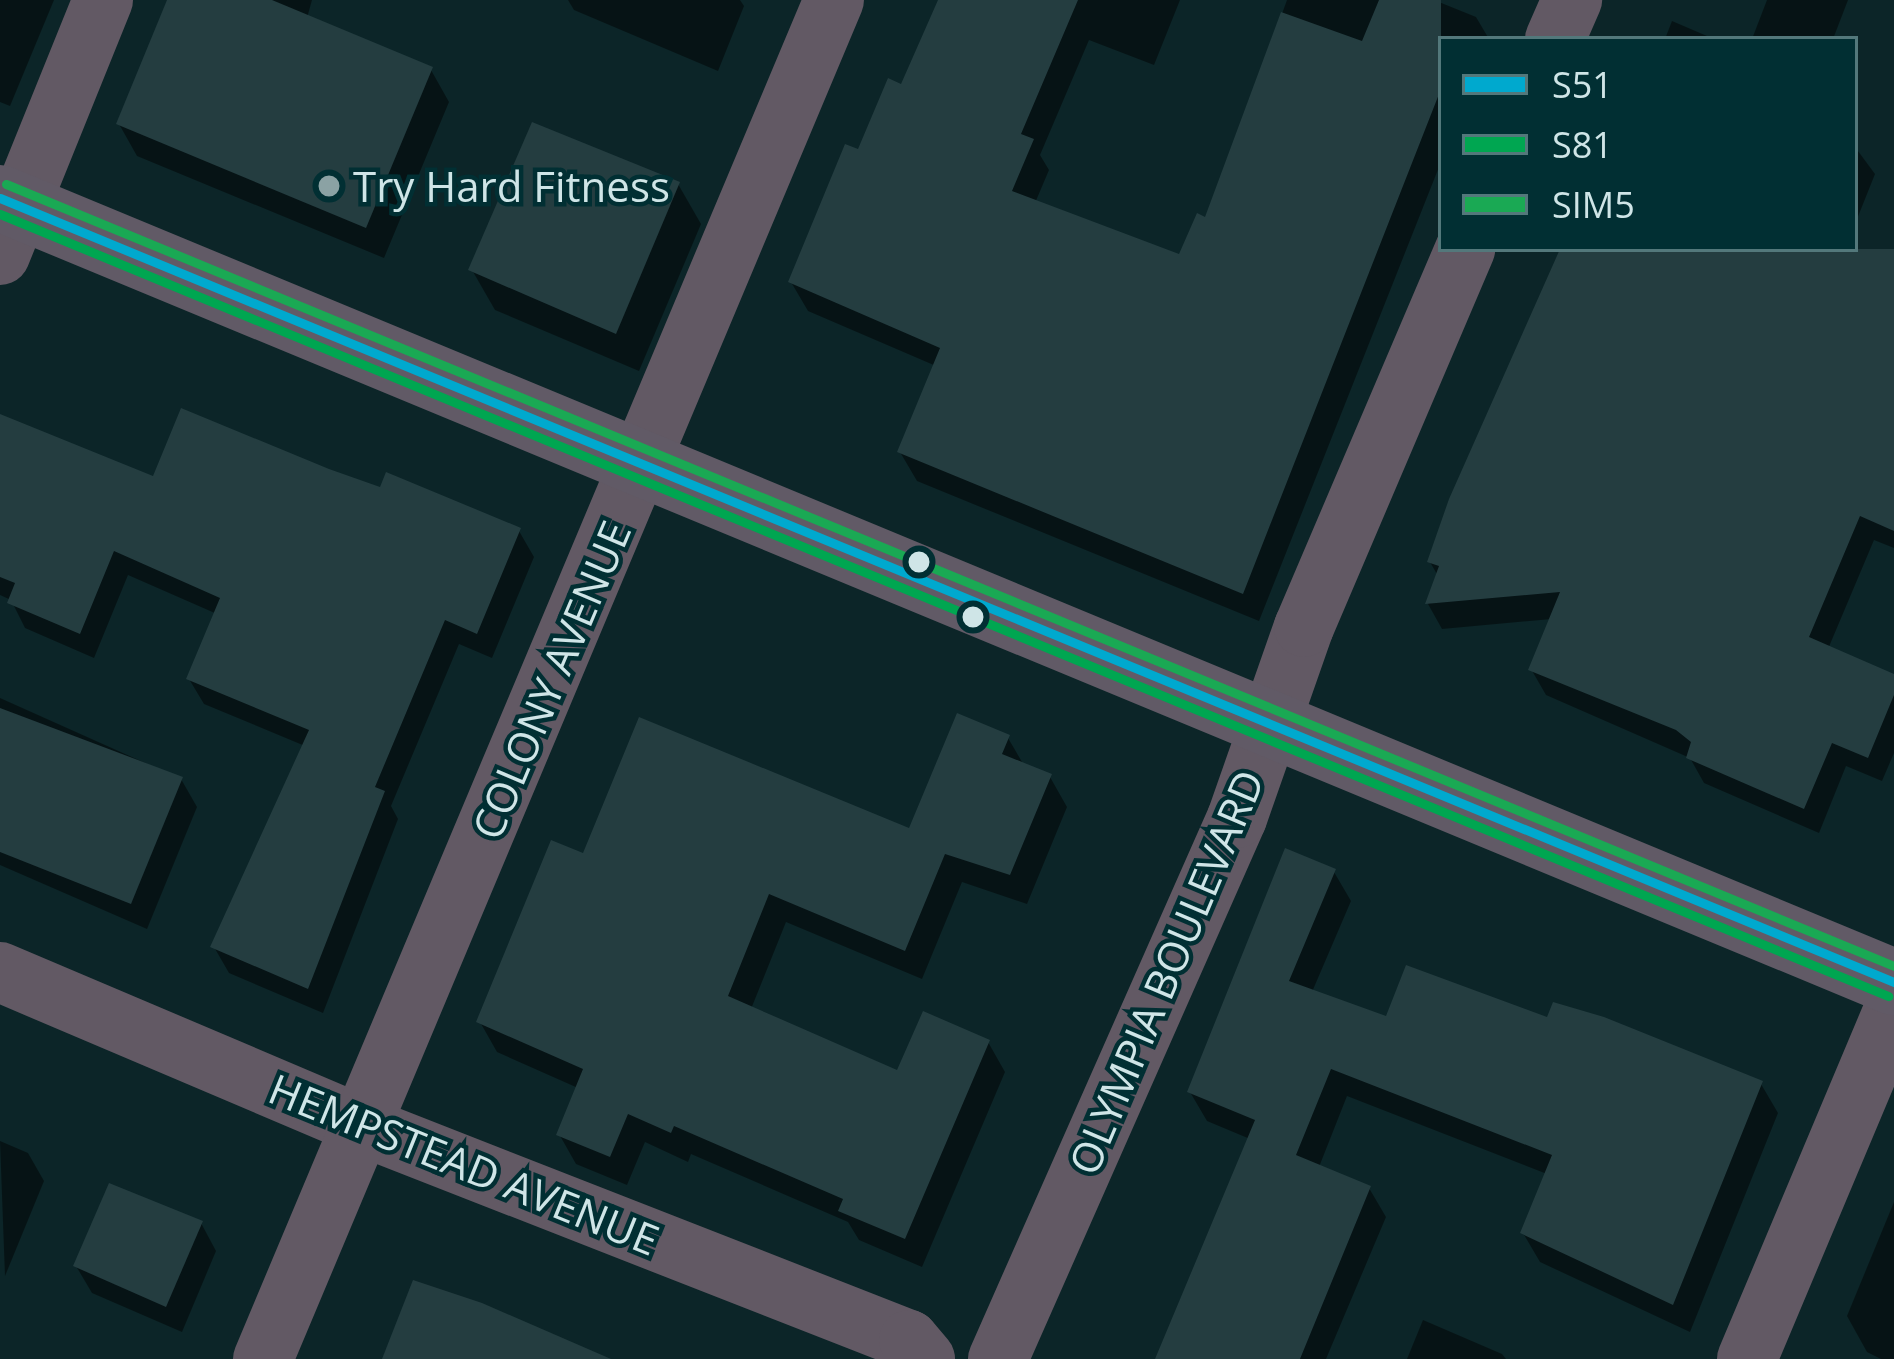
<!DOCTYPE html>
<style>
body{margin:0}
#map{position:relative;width:1894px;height:1359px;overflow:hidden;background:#0c2528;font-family:"Open Sans",sans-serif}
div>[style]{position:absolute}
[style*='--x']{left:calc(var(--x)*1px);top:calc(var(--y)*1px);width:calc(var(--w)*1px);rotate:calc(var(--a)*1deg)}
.shadow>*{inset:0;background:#0007}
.building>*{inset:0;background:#243d40}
.street>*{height:60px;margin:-30px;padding:0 30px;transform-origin:30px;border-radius:30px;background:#625964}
.secondary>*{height:66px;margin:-33px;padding:0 33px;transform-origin:33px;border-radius:33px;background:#615a66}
.bus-1>*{height:9px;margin:-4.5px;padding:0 4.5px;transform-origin:4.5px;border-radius:4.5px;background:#00a9ce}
.bus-2>*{height:9px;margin:-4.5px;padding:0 4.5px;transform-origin:4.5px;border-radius:4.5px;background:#00a651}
.bus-3>*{height:9px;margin:-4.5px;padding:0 4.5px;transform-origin:4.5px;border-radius:4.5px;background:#1aa954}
.dots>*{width:33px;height:33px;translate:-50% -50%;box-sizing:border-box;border:6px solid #012f33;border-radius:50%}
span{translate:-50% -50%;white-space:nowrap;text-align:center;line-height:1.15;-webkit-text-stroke:9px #012f33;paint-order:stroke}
.poi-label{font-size:42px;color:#cfe5e7}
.left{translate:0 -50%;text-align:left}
.street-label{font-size:42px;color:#cfe5e7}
.legend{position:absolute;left:1438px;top:36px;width:420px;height:216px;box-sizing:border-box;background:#012f33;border:3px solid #53787b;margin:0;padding:15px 21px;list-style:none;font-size:36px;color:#cfe5e7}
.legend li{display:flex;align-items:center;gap:24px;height:60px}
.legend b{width:60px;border:3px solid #53787b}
</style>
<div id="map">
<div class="shadow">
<i style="clip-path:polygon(0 0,54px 0,10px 106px,0 102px)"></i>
<i style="clip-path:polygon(171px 0,312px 0,307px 18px,431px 70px,449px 102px,384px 258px,137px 156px,119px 124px)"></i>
<i style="clip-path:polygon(568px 0,740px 0,744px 6px,718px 71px,574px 10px)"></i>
<i style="clip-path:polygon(941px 0,1180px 0,1154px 65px,1089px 40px,1040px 155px,1049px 170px,1035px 203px,1181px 258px,1207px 220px,1287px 0,1434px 0,1476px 17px,1489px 39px,1441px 39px,1441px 162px,1259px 621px,917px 481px,900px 452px,936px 366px,808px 311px,791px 282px,903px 88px)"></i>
<i style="clip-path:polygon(1767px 0,1848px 0,1833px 39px,1752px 39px)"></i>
<i style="clip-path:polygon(1672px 21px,1714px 39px,1665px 39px)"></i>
<i style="clip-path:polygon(1855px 147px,1875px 174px,1855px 224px)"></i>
<i style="clip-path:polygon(678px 184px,701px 224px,639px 371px,495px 310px,472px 270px)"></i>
<i style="clip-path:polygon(1564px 249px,1844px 249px,1894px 281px,1894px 548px,1874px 540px,1828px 649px,1894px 677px,1894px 753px,1882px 781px,1846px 766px,1819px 833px,1704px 783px,1690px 758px,1546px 695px,1531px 669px,1552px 619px,1442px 629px,1428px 604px,1438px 576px,1430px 562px)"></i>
<i style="clip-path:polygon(0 446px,155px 480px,328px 472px,519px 531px,534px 557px,492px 658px,459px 644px,391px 806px,398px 819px,323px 1013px,229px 973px,214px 947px,305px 746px,204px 704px,189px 679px,217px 614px,128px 575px,94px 658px,25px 628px,11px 600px,0 595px)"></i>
<i style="clip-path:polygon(0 698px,181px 779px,197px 807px,147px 929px,0 865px)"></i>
<i style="clip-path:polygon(1008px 738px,1025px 767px,1050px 777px,1067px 807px,1027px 904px,962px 882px,922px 979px,786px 922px,751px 1009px,898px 1074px,988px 1042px,1005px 1072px,922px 1267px,859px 1240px,848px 1222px,691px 1154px,688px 1162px,645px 1142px,627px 1185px,576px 1164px,559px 1134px,578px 1088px,497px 1052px,480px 1022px,584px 857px,911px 832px)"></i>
<i style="clip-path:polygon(1334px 872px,1351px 901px,1312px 992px,1388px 1020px,1549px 1021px,1761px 1084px,1778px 1113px,1690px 1332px,1540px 1262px,1523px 1233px,1547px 1174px,1347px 1096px,1319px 1167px,1369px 1188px,1386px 1217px,1326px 1359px,1157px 1359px,1250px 1139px,1207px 1121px,1190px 1092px)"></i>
<i style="clip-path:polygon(0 1141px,28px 1153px,44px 1181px,5px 1276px)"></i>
<i style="clip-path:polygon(1894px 1202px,1894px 1359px,1881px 1359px,1867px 1352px,1847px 1316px)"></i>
<i style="clip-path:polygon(201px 1223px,216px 1251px,182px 1332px,92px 1293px,76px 1266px)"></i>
<i style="clip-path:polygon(1423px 1320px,1502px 1354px,1506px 1359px,1407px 1359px)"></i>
</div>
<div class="building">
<i style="clip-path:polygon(167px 0,272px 0,433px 67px,366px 228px,116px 124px)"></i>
<i style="clip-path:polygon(938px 0,1078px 0,1021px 134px,1034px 139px,1012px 191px,1179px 254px,1197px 213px,1205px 217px,1281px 12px,1362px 41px,1379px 0,1441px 0,1441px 89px,1243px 594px,897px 452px,940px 348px,788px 282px,845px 144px,858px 149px,888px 78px,901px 84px)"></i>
<i style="clip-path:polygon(532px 122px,680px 182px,616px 334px,468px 270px)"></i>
<i style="clip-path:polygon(1560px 249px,1894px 249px,1894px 531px,1860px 516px,1809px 637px,1894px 674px,1894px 695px,1868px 758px,1832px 743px,1804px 809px,1686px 758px,1691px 742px,1676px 730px,1528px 670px,1560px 592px,1425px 604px,1439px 566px,1427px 562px,1449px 499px)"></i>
<i style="clip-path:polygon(181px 408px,329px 469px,380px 487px,386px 472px,521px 528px,477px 634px,445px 620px,375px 787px,385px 791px,308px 989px,210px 947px,309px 730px,186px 679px,220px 598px,114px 551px,80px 634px,7px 603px,15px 583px,0 577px,0 414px,153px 476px)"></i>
<i style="clip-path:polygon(0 708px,183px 777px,131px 904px,0 852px)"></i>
<i style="clip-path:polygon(957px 713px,1010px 735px,1002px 754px,1052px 774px,1010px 875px,945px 854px,905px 951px,769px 894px,728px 996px,897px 1070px,923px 1011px,990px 1040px,905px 1239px,838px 1211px,843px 1199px,674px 1126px,671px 1133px,628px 1114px,610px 1157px,556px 1135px,583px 1069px,476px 1022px,551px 840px,583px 853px,639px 717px,909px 828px)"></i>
<i style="clip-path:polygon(1285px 848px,1336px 869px,1289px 981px,1386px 1016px,1406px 965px,1547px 1017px,1553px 1002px,1604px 1017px,1763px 1081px,1673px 1305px,1520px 1233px,1552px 1155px,1331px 1069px,1296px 1155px,1371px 1186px,1300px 1359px,1155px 1359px,1255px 1120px,1187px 1092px)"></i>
<i style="clip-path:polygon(109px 1183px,203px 1221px,166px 1307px,73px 1266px)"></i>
<i style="clip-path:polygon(413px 1280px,482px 1303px,611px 1359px,382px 1359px)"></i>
</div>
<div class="street">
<i style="--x:1555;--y:39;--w:43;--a:-66.4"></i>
<i style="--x:0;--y:255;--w:275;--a:-68"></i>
<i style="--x:0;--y:972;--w:393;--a:23"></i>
<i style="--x:362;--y:1126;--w:587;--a:21.37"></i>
<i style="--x:909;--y:1340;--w:25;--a:50"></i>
<i style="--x:263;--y:1359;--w:1474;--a:-67.21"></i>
<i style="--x:998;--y:1359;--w:591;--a:-66.17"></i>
<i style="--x:1237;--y:818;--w:202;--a:-70.7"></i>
<i style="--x:1304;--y:627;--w:411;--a:-66.9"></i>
<i style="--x:1747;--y:1359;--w:380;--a:-67.2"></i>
</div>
<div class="secondary">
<i style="--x:0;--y:198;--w:2050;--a:22.49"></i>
</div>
<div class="bus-1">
<i style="--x:0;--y:198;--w:2050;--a:22.49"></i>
</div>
<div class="bus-2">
<i style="--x:0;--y:214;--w:2044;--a:22.5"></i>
</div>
<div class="bus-3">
<i style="--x:6;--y:184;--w:2044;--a:22.5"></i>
</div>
<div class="dots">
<i style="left:329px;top:186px;background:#8ba2a4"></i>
<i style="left:919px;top:562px;background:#cfe5e7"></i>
<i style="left:973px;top:617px;background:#cfe5e7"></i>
</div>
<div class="poi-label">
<span class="left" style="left:353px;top:186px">Try Hard Fitness</span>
</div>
<div class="street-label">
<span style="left:551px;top:680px;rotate:-67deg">COLONY AVENUE</span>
<span style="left:1166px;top:972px;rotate:-67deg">OLYMPIA BOULEVARD</span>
<span style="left:464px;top:1164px;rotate:22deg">HEMPSTEAD AVENUE</span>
</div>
<ul class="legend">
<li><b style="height:15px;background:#00a9ce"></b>S51</li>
<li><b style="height:15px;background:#00a651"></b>S81</li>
<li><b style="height:15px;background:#1aa954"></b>SIM5</li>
</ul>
</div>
